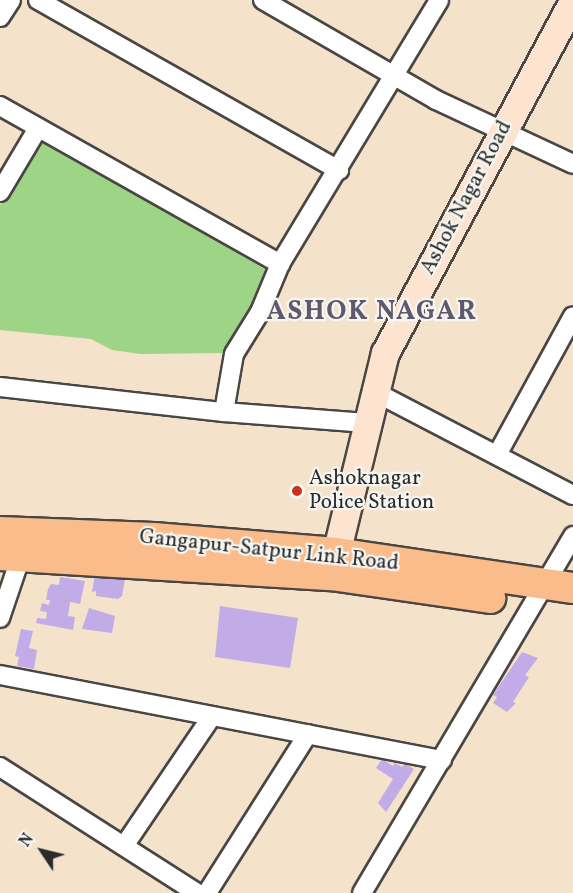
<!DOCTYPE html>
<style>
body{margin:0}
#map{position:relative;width:573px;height:893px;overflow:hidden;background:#f4e2ca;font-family:Vollkorn,serif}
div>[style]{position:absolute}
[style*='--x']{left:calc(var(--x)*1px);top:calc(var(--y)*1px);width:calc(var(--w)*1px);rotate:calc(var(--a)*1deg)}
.green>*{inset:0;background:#9dd486}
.building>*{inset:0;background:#c2ace7}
.roads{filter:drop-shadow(2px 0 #494643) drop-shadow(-2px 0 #494643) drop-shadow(0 2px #494643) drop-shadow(0 -2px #494643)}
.street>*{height:18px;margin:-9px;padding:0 9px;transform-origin:9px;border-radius:9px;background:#fff}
.secondary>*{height:27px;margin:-13.5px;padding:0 13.5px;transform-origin:13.5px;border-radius:13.5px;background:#fde4d0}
.primary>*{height:30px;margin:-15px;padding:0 15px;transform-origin:15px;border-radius:15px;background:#f9bc8a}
.dots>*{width:16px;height:16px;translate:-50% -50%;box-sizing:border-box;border:3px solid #f6f6f2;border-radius:50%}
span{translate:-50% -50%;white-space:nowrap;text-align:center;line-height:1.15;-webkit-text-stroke:4.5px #f6f6f2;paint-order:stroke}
.street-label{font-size:21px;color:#2b2b2b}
.poi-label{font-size:21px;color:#2b2b2b}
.left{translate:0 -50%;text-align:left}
.district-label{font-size:27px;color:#60586d;font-weight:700;letter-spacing:1.5px}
.north{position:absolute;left:12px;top:821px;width:60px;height:60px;-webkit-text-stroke:4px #f6f6f2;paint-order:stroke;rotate:305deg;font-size:16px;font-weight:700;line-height:24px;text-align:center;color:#2b2b2b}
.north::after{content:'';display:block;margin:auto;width:21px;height:27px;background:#2b2b2b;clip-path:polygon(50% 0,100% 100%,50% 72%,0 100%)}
</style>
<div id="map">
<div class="green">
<i style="clip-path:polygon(40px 137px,266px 270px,252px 307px,223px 353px,141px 354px,112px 350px,91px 339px,0 330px,0 205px)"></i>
</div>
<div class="building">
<i style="clip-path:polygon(95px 574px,125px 579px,122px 596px,118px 599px,96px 596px,96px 591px,92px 592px)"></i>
<i style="clip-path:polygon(60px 577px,85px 581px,80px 604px,70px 602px,68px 616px,75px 617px,73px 630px,36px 623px,37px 618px,46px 619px,47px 612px,40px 611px,42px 603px,49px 605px,50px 600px,46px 600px,48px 589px,51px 584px,59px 585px)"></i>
<i style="clip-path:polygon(220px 606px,298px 618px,290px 668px,215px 657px)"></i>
<i style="clip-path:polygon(89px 608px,115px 616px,112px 633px,82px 629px)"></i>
<i style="clip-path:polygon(21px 629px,33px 631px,29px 648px,37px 650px,34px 669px,17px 666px,19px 657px,15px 656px)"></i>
<i style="clip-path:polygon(522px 652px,538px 658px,525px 675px,529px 677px,513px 702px,516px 703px,507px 712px,493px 703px,497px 697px,493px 695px)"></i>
<i style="clip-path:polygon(382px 759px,393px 766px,395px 763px,402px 767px,405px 764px,414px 769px,386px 812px,378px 803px,393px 779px,376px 768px)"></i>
</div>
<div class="roads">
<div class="street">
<i style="--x:38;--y:0;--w:346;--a:29.5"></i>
<i style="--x:263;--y:0;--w:200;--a:30"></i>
<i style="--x:436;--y:100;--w:151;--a:25"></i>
<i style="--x:0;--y:17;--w:20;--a:-57"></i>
<i style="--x:0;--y:106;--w:322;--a:29.4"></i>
<i style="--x:280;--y:264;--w:52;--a:112.6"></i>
<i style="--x:260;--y:312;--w:49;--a:121.8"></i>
<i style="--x:234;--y:354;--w:59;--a:99.8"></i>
<i style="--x:224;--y:412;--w:143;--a:4.4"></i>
<i style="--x:0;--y:192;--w:74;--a:-59.3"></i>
<i style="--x:280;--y:264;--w:308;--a:-58.9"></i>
<i style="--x:0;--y:387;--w:225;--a:6.4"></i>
<i style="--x:375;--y:392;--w:223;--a:27.5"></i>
<i style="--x:497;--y:455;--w:158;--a:-61.3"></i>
<i style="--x:0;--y:618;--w:65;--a:-71.3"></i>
<i style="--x:0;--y:675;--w:450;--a:10.9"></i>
<i style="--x:0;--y:767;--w:234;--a:32.6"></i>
<i style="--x:124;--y:846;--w:157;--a:-55.9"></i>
<i style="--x:207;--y:893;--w:188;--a:-57.6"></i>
<i style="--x:362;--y:893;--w:415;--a:-59.4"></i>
</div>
<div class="secondary">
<i style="--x:331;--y:574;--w:228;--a:-76.3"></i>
<i style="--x:385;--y:353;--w:399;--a:-61.9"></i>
</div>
<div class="primary">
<i style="--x:0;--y:532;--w:154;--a:2.2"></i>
<i style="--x:154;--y:538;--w:183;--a:4.7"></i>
<i style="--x:336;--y:553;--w:240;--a:8.4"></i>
<i style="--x:0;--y:555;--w:332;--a:3.5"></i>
<i style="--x:331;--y:575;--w:161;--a:8.2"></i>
</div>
</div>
<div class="dots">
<i style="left:297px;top:491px;background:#c8321e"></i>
</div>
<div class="street-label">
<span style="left:467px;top:198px;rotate:-62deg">Ashok Nagar Road</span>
<span style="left:269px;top:551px;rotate:6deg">Gangapur-Satpur Link Road</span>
</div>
<div class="poi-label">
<span class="left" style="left:309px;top:491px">Ashoknagar<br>Police Station</span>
</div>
<div class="district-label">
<span style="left:372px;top:313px">ASHOK NAGAR</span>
</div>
<div class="north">N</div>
</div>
